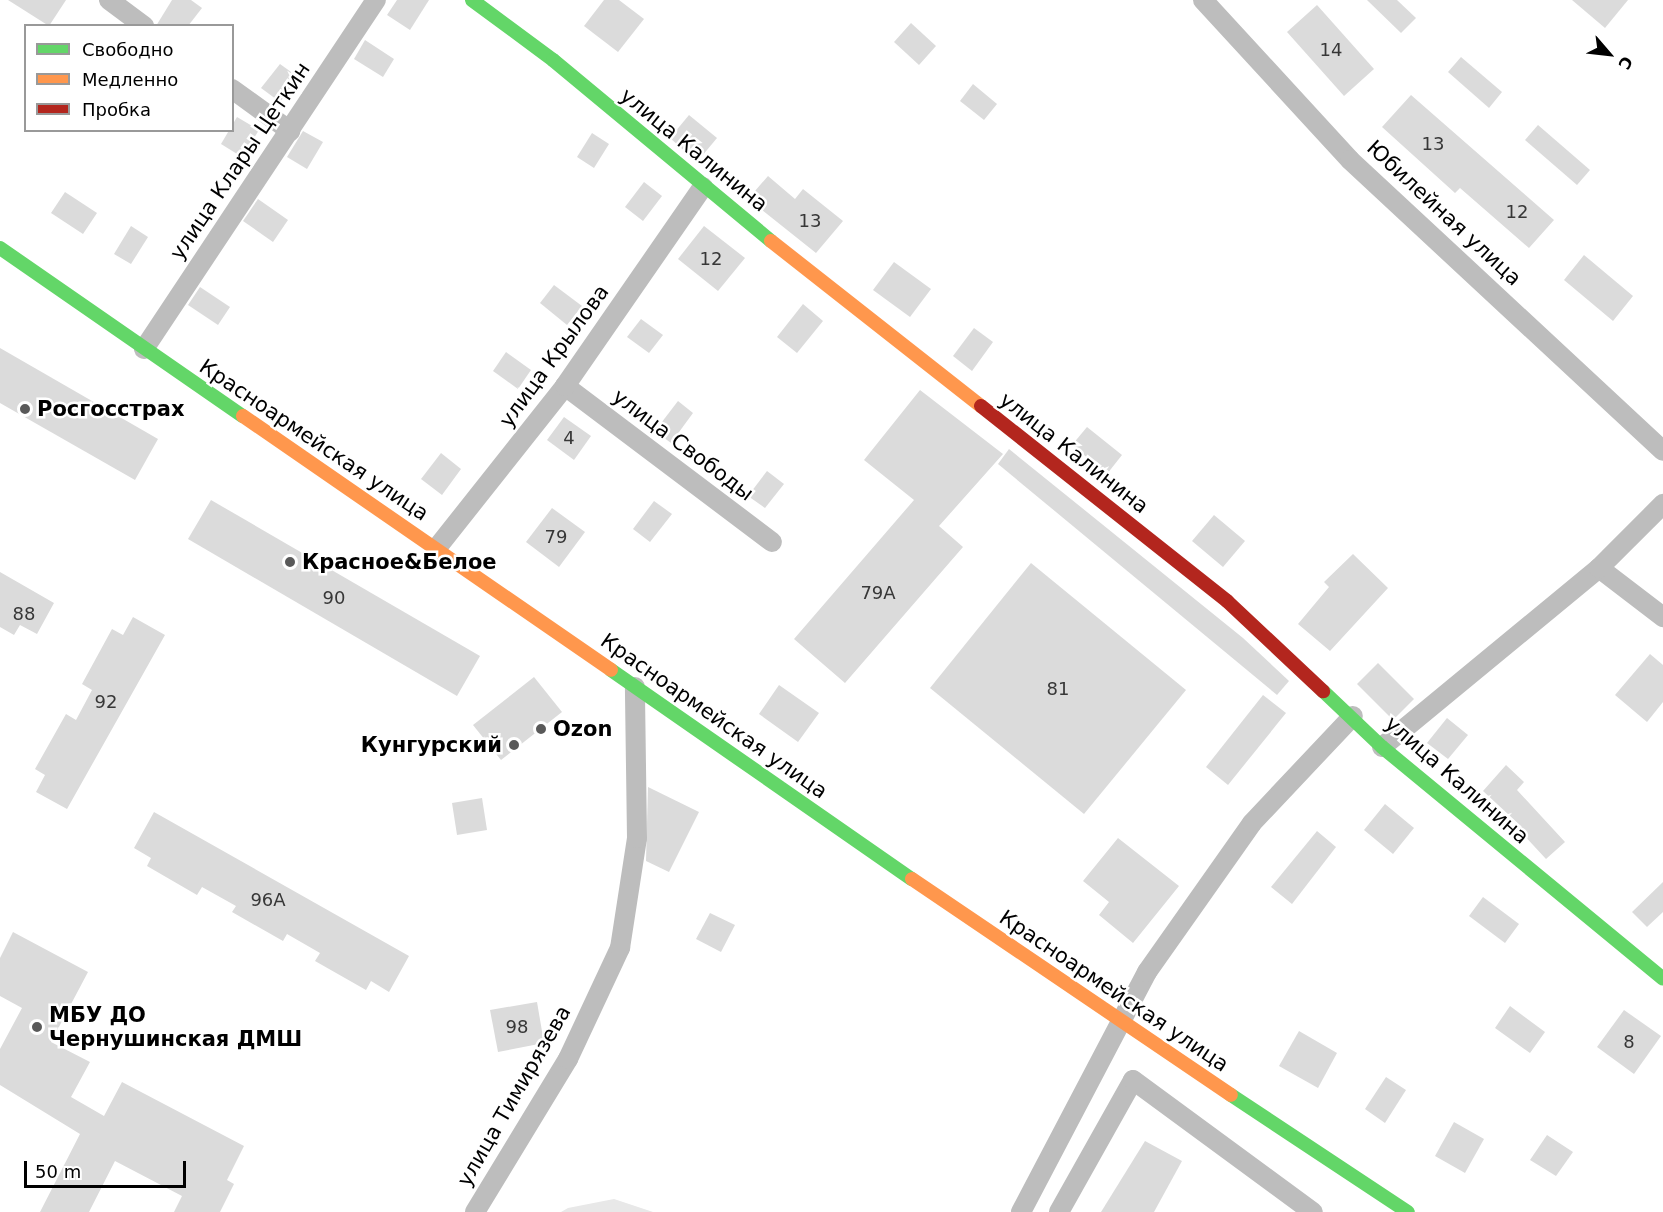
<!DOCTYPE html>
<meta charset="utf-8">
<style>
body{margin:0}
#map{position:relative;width:1663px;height:1212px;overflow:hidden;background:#fff;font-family:"DejaVu Sans",sans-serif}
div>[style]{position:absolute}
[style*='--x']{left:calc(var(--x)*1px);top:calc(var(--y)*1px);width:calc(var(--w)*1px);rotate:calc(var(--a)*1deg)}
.green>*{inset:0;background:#e8e8e8}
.building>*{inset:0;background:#dbdbdb}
.street>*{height:20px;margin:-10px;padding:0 10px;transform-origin:10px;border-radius:10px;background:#bdbdbd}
.fast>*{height:14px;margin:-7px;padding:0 7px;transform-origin:7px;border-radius:7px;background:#63d668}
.slow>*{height:14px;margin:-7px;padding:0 7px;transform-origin:7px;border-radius:7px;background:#ff974d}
.jam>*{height:14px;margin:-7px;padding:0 7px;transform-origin:7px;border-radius:7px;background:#b3261e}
.dots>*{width:16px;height:16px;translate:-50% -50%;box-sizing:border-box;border:3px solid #fff;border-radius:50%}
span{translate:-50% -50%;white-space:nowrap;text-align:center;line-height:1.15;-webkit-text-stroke:5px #fff;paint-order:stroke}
.number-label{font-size:18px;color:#373737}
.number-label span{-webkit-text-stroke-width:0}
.street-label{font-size:21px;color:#000}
.poi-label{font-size:21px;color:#000;font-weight:700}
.left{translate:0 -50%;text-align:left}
.right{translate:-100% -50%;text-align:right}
.legend{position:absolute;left:24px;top:24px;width:210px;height:108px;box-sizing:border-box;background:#fff;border:2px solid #999;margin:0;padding:8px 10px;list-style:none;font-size:18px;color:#000}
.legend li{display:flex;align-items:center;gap:12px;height:30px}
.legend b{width:30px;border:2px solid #999}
.north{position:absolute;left:1579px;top:24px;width:60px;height:60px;-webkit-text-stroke:4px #fff;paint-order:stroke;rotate:118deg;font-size:16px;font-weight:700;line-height:24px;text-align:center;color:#000}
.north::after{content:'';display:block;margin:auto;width:21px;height:27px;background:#000;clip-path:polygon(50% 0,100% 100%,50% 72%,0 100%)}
.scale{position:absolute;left:24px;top:1161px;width:162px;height:27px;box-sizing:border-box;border:3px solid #000;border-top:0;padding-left:8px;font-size:18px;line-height:21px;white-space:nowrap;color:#000;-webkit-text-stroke:4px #fff;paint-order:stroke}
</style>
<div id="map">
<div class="green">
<i style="clip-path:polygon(614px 1199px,653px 1212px,561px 1212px,568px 1208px)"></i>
</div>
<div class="building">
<i style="clip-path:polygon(8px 0,66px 0,49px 26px)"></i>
<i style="clip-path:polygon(172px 0,191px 0,202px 8px,188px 26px,156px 26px)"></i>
<i style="clip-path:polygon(397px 0,429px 0,410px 30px,387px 15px)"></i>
<i style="clip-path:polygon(604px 0,619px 0,644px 19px,618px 52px,584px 26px)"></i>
<i style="clip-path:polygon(1367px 0,1397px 0,1416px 18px,1401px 33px)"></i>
<i style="clip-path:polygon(1572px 0,1628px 0,1605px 28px)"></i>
<i style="clip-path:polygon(1317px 5px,1374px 69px,1344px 96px,1287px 32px)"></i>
<i style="clip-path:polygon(911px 23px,936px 46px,919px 65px,894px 42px)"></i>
<i style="clip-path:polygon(365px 40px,394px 59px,383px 77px,354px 59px)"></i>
<i style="clip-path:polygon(1461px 57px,1502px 92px,1489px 108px,1448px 72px)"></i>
<i style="clip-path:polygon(280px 64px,298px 77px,280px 102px,261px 88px)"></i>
<i style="clip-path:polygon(973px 84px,997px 104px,984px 120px,960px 101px)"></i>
<i style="clip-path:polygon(1411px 95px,1554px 220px,1529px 248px,1460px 188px,1455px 193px,1382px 127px)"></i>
<i style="clip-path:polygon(689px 115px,717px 138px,697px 162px,670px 138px)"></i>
<i style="clip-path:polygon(237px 117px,259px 130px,242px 157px,221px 144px)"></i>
<i style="clip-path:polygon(1538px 125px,1590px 170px,1577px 185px,1525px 140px)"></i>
<i style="clip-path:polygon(303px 131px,323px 142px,307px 169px,287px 157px)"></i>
<i style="clip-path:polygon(592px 133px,609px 144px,594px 168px,577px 157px)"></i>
<i style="clip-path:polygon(768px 176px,795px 199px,803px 189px,843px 221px,816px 253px,748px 199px)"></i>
<i style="clip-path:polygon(644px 182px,662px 196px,643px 221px,625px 207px)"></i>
<i style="clip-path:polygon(65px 192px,97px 213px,83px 234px,51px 213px)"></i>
<i style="clip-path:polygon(258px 199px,288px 220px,273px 242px,243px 221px)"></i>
<i style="clip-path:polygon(131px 226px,148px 237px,131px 264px,114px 254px)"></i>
<i style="clip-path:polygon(704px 226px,745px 258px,718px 291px,678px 259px)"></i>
<i style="clip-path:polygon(1584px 255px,1633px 296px,1613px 321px,1564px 280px)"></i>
<i style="clip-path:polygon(894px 262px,931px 289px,910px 317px,873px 290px)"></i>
<i style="clip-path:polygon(554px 285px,582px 306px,567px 325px,540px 303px)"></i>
<i style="clip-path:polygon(200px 287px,230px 307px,218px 325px,188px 305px)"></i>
<i style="clip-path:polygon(803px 304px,823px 321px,797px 353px,777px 337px)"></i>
<i style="clip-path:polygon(641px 319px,663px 335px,649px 353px,627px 337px)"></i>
<i style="clip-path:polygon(974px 328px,993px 342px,972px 371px,953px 356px)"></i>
<i style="clip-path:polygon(0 348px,158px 439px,135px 480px,0 403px)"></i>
<i style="clip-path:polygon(506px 352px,531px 370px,518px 389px,493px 371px)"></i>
<i style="clip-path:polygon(920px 390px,1003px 454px,939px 526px,963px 547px,845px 683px,794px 639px,914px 500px,864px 460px)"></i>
<i style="clip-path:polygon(678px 401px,693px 413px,671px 443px,655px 431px)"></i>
<i style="clip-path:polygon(564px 417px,591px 436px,574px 460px,547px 440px)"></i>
<i style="clip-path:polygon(1087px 427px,1122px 455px,1107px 474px,1072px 445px)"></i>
<i style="clip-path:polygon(1009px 449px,1243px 638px,1289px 681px,1277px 695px,998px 464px)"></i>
<i style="clip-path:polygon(441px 453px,461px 469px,442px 495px,421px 479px)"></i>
<i style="clip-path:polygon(767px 471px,784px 484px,765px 508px,748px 496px)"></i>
<i style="clip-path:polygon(211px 500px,480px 656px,457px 696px,188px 539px)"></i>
<i style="clip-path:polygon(654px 501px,672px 514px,650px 542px,633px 529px)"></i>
<i style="clip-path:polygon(552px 508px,585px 532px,559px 567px,526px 542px)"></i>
<i style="clip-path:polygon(1214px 515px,1245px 541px,1223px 567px,1192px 541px)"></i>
<i style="clip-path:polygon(1353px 554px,1388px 588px,1330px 651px,1298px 624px,1329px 587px,1324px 582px)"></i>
<i style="clip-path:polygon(1031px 563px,1186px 690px,1084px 814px,930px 688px)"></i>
<i style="clip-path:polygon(0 572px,54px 603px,37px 634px,20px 625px,14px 635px,0 627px)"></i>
<i style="clip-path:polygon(133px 617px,165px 635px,67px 809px,36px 792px,45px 775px,35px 769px,66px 714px,76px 720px,92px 690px,82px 684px,112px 629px,123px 635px)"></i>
<i style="clip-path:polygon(1650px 654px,1663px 665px,1663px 702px,1647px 722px,1615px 695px)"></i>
<i style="clip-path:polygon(1378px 663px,1414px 699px,1393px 720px,1357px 684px)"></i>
<i style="clip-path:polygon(534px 677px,562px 712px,501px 760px,473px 725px)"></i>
<i style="clip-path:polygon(779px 685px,819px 713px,798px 742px,759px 714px)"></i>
<i style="clip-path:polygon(1263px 695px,1286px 713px,1228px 785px,1206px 767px)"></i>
<i style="clip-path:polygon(1447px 718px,1468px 735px,1448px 759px,1427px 743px)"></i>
<i style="clip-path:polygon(1506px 765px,1524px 782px,1517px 790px,1565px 842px,1546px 859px,1519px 830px,1522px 827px,1483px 791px)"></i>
<i style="clip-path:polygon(648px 787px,699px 812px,669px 872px,646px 861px)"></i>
<i style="clip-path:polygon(482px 798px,487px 830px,457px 835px,452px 803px)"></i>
<i style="clip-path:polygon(1385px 804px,1414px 828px,1393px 854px,1364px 830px)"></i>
<i style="clip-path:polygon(154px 812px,409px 956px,389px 992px,371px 981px,366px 990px,315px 961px,320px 953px,287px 934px,283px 941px,232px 912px,236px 906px,202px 887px,197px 895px,147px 866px,151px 858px,134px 848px)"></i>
<i style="clip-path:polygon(1317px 831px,1336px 847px,1292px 904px,1271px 887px)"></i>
<i style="clip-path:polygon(1118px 838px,1179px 886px,1133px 943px,1099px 915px,1109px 902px,1083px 881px)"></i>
<i style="clip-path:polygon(1663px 882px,1663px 912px,1647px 927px,1632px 912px)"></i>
<i style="clip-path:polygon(1483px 897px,1519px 924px,1505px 943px,1469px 916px)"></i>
<i style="clip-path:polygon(710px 913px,735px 925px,721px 952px,696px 939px)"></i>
<i style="clip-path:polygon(13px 932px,88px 972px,51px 1042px,90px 1062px,71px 1097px,104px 1116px,122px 1082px,244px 1146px,227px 1180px,234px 1184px,220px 1212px,174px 1212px,182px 1196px,115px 1161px,89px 1212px,40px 1212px,80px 1134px,0 1085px,0 1049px,22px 1008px,0 996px,0 958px)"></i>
<i style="clip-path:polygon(537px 1002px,544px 1043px,498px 1052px,490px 1010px)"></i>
<i style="clip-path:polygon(1510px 1006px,1545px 1032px,1530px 1053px,1495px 1028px)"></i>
<i style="clip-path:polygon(1624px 1010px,1661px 1036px,1634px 1074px,1597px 1047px)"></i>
<i style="clip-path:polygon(1299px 1031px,1337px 1053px,1318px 1088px,1279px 1066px)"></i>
<i style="clip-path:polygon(1386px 1077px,1406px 1090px,1385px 1123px,1365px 1109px)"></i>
<i style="clip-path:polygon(1454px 1122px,1484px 1139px,1465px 1173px,1435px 1156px)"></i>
<i style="clip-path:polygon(1547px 1135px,1573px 1152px,1556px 1176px,1530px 1160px)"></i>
<i style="clip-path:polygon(1145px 1141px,1182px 1161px,1154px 1212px,1101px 1212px)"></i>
</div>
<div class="street">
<i style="--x:109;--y:0;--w:44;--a:36.6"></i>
<i style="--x:1203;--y:0;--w:217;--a:47.4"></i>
<i style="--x:1350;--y:160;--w:427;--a:42.9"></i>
<i style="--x:232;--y:89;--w:72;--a:35.9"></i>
<i style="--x:144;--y:349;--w:419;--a:-56.4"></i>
<i style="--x:565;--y:386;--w:259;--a:37"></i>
<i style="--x:436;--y:549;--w:208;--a:-51.6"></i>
<i style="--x:565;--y:386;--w:242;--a:-55.3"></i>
<i style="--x:1599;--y:568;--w:81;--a:37.4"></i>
<i style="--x:1382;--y:747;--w:281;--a:-39.5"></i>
<i style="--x:1599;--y:568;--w:91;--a:-45"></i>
<i style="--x:475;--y:1212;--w:179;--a:-58.7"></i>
<i style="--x:568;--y:1059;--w:123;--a:-64.9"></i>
<i style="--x:620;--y:948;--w:111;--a:-81.2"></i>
<i style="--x:637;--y:838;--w:151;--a:-90.8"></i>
<i style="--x:1021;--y:1212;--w:271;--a:-62.3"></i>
<i style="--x:1147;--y:972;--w:182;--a:-54.8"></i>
<i style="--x:1252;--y:823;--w:147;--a:-46.7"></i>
<i style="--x:1059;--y:1212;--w:151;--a:-60.7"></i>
<i style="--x:1133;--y:1080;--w:223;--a:36.3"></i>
</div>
<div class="fast">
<i style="--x:472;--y:0;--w:101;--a:36.5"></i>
<i style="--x:553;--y:60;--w:283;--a:39.7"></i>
<i style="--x:0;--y:248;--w:295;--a:34.7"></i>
<i style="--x:611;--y:670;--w:366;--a:34.8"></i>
<i style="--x:1323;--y:691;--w:81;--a:43.5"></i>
<i style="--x:1382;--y:747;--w:364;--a:39.5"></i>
<i style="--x:1231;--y:1095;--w:212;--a:33.5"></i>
</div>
<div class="slow">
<i style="--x:771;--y:241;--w:267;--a:38.2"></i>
<i style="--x:243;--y:416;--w:447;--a:34.6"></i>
<i style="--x:912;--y:879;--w:385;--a:34.1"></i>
</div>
<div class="jam">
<i style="--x:981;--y:406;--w:314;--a:38.4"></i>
<i style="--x:1227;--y:601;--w:132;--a:43.2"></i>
</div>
<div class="dots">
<i style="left:25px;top:409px;background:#595959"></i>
<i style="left:290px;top:562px;background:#595959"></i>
<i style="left:541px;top:729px;background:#595959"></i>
<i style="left:514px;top:745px;background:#595959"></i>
<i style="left:37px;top:1027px;background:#595959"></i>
</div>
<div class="number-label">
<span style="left:1331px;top:50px">14</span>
<span style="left:1433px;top:144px">13</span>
<span style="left:1517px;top:212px">12</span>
<span style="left:810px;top:221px">13</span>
<span style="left:711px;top:259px">12</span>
<span style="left:569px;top:438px">4</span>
<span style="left:556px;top:537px">79</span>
<span style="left:878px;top:593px">79А</span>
<span style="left:334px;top:598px">90</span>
<span style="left:24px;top:614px">88</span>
<span style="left:1058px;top:689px">81</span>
<span style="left:106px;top:702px">92</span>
<span style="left:268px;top:900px">96А</span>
<span style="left:517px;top:1027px">98</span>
<span style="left:1629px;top:1042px">8</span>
</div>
<div class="street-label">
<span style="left:694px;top:150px;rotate:39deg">улица Калинина</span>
<span style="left:240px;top:161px;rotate:-56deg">улица Клары Цеткин</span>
<span style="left:1444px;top:213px;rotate:43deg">Юбилейная улица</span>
<span style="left:554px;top:356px;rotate:-54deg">улица Крылова</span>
<span style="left:314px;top:440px;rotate:34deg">Красноармейская улица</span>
<span style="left:683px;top:445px;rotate:37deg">улица Свободы</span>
<span style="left:1074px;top:453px;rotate:38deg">улица Калинина</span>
<span style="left:714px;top:716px;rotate:35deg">Красноармейская улица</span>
<span style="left:1457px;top:780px;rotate:41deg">улица Калинина</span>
<span style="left:1114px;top:991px;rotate:34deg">Красноармейская улица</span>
<span style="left:514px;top:1096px;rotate:-60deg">улица Тимирязева</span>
</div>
<div class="poi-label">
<span class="left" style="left:37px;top:409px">Росгосстрах</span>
<span class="left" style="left:302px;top:562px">Красное&amp;Белое</span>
<span class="left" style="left:553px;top:729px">Ozon</span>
<span class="right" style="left:502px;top:745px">Кунгурский</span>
<span class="left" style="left:49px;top:1027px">МБУ ДО<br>Чернушинская ДМШ</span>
</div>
<ul class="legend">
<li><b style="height:8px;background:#63d668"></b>Свободно</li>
<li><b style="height:8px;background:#ff974d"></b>Медленно</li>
<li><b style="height:8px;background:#b3261e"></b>Пробка</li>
</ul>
<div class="north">С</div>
<div class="scale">50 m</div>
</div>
